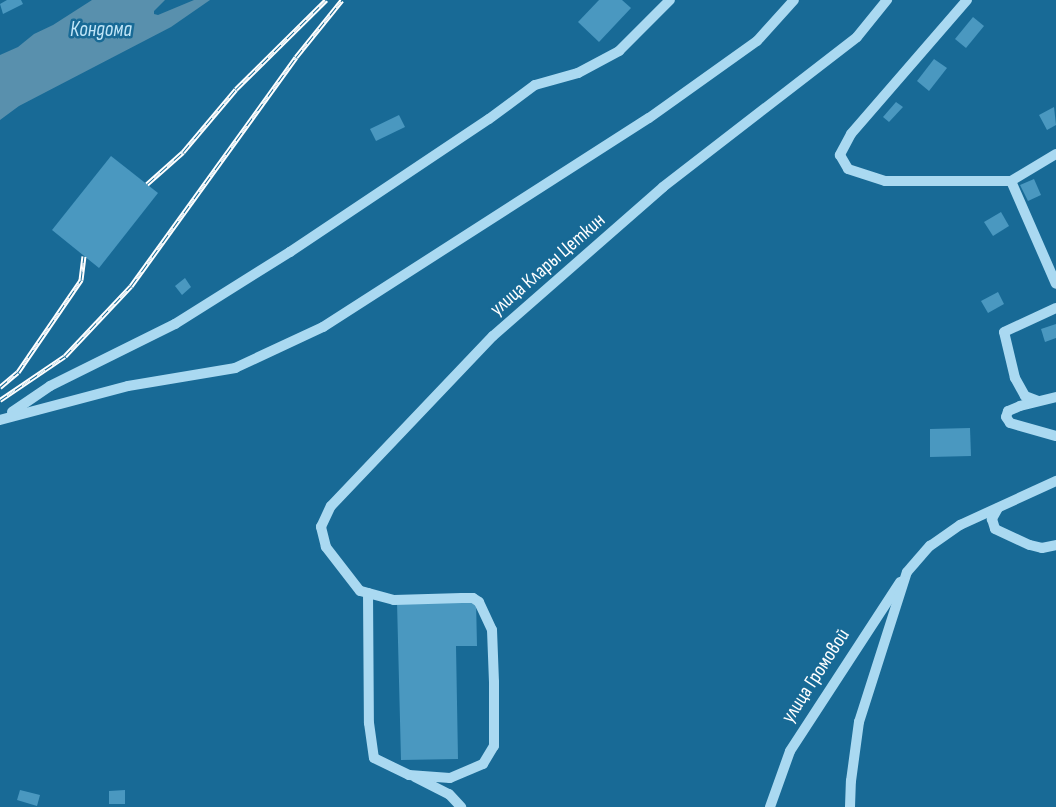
<!DOCTYPE html>
<meta charset="utf-8">
<style>
body{margin:0}
#map{position:relative;width:1056px;height:807px;overflow:hidden;background:#186a96;font-family:"Sofia Sans Condensed",sans-serif}
div>[style]{position:absolute}
[style*='--x']{left:calc(var(--x)*1px);top:calc(var(--y)*1px);width:calc(var(--w)*1px);rotate:calc(var(--a)*1deg)}
.water>*{inset:0;background:#5990ad}
.building>*{inset:0;background:#4a98c0}
.minor>*{height:10px;margin:-5px;padding:0 5px;transform-origin:5px;border-radius:5px;background:#aad9f1}
.rail>*{height:5px;margin-top:-2.5px;transform-origin:0;background:repeating-linear-gradient(90deg,#186a96 0 9px,#fff 0 18px);box-sizing:border-box;border-block:2px solid #fff}
span{translate:-50% -50%;white-space:nowrap;text-align:center;line-height:1.15;-webkit-text-stroke:5px #186a96;paint-order:stroke}
.street-label{font-size:20px;color:#fff}
.water-label{font-size:21px;color:#c1e6f8;font-style:italic}
</style>
<div id="map">
<div class="water">
<i style="clip-path:polygon(92px 0,165px 0,154px 11px,154px 14px,158px 15px,194px 0,210px 0,171px 27px,19px 106px,0 120px,0 55px,18px 47px,34px 34px,53px 25px)"></i>
</div>
<div class="building">
<i style="clip-path:polygon(7px 0,21px 0,23px 4px,3px 14px,0 4px)"></i>
<i style="clip-path:polygon(599px 0,622px 0,631px 8px,599px 42px,578px 22px)"></i>
<i style="clip-path:polygon(973px 17px,984px 26px,966px 48px,955px 39px)"></i>
<i style="clip-path:polygon(934px 59px,947px 68px,929px 91px,917px 81px)"></i>
<i style="clip-path:polygon(896px 102px,903px 107px,889px 122px,883px 117px)"></i>
<i style="clip-path:polygon(1054px 107px,1056px 125px,1047px 130px,1039px 115px)"></i>
<i style="clip-path:polygon(399px 115px,405px 127px,376px 141px,370px 129px)"></i>
<i style="clip-path:polygon(111px 156px,158px 193px,99px 268px,52px 230px)"></i>
<i style="clip-path:polygon(1034px 179px,1041px 195px,1028px 201px,1020px 185px)"></i>
<i style="clip-path:polygon(1001px 212px,1009px 226px,993px 236px,984px 222px)"></i>
<i style="clip-path:polygon(185px 278px,191px 287px,182px 295px,175px 286px)"></i>
<i style="clip-path:polygon(998px 292px,1004px 304px,988px 313px,981px 301px)"></i>
<i style="clip-path:polygon(1056px 324px,1056px 338px,1045px 342px,1041px 329px)"></i>
<i style="clip-path:polygon(970px 428px,971px 456px,930px 457px,930px 429px)"></i>
<i style="clip-path:polygon(476px 600px,477px 646px,456px 646px,458px 759px,401px 760px,397px 602px)"></i>
<i style="clip-path:polygon(20px 790px,40px 795px,37px 806px,17px 800px)"></i>
<i style="clip-path:polygon(125px 790px,125px 804px,109px 804px,109px 791px)"></i>
</div>
<div class="minor">
<i style="--x:967;--y:0;--w:177;--a:130.9"></i>
<i style="--x:851;--y:134;--w:24;--a:118"></i>
<i style="--x:840;--y:155;--w:16;--a:60"></i>
<i style="--x:848;--y:169;--w:39;--a:18"></i>
<i style="--x:885;--y:181;--w:126;--a:0"></i>
<i style="--x:1056;--y:154;--w:52;--a:149"></i>
<i style="--x:1011;--y:181;--w:112;--a:66.4"></i>
<i style="--x:1056;--y:397;--w:37;--a:166"></i>
<i style="--x:1020;--y:406;--w:13;--a:157"></i>
<i style="--x:1008;--y:411;--w:6;--a:108"></i>
<i style="--x:1006;--y:417;--w:7;--a:56"></i>
<i style="--x:1010;--y:423;--w:48;--a:15.8"></i>
<i style="--x:1038;--y:401;--w:14;--a:-159"></i>
<i style="--x:1025;--y:396;--w:21;--a:-119"></i>
<i style="--x:1015;--y:378;--w:47;--a:-103.4"></i>
<i style="--x:1004;--y:332;--w:57;--a:-24.8"></i>
<i style="--x:12;--y:412;--w:46;--a:-34.4"></i>
<i style="--x:50;--y:386;--w:140;--a:-26.4"></i>
<i style="--x:175;--y:324;--w:136;--a:-32.1"></i>
<i style="--x:290;--y:252;--w:239;--a:-33.8"></i>
<i style="--x:489;--y:119;--w:57;--a:-36.5"></i>
<i style="--x:535;--y:85;--w:45;--a:-15.6"></i>
<i style="--x:578;--y:73;--w:47;--a:-28.2"></i>
<i style="--x:619;--y:51;--w:72;--a:-45"></i>
<i style="--x:0;--y:420;--w:132;--a:-14.9"></i>
<i style="--x:128;--y:386;--w:109;--a:-9.5"></i>
<i style="--x:235;--y:368;--w:97;--a:-25"></i>
<i style="--x:323;--y:327;--w:387;--a:-32.7"></i>
<i style="--x:649;--y:118;--w:133;--a:-35.5"></i>
<i style="--x:757;--y:41;--w:55;--a:-47.9"></i>
<i style="--x:998;--y:508;--w:13;--a:119"></i>
<i style="--x:992;--y:519;--w:10;--a:73"></i>
<i style="--x:995;--y:529;--w:38;--a:25"></i>
<i style="--x:1030;--y:545;--w:12;--a:14"></i>
<i style="--x:1042;--y:548;--w:14;--a:-12"></i>
<i style="--x:368;--y:593;--w:130;--a:89.6"></i>
<i style="--x:369;--y:723;--w:35;--a:82"></i>
<i style="--x:374;--y:758;--w:39;--a:26"></i>
<i style="--x:409;--y:775;--w:41;--a:4.2"></i>
<i style="--x:450;--y:778;--w:36;--a:-23"></i>
<i style="--x:483;--y:764;--w:21;--a:-59"></i>
<i style="--x:494;--y:746;--w:64;--a:-90"></i>
<i style="--x:494;--y:682;--w:52;--a:-92.2"></i>
<i style="--x:492;--y:630;--w:31;--a:-115"></i>
<i style="--x:479;--y:602;--w:7;--a:-146"></i>
<i style="--x:473;--y:598;--w:11;--a:180"></i>
<i style="--x:462;--y:598;--w:68;--a:178.3"></i>
<i style="--x:394;--y:600;--w:35;--a:-165"></i>
<i style="--x:360;--y:591;--w:56;--a:-127.7"></i>
<i style="--x:326;--y:547;--w:21;--a:-104"></i>
<i style="--x:321;--y:527;--w:23;--a:-65"></i>
<i style="--x:331;--y:506;--w:235;--a:-46.4"></i>
<i style="--x:493;--y:336;--w:226;--a:-41.2"></i>
<i style="--x:663;--y:187;--w:245;--a:-37.7"></i>
<i style="--x:857;--y:37;--w:48;--a:-51"></i>
<i style="--x:415;--y:777;--w:38;--a:27"></i>
<i style="--x:449;--y:794;--w:18;--a:47"></i>
<i style="--x:770;--y:807;--w:59;--a:-70.3"></i>
<i style="--x:790;--y:751;--w:202;--a:-56.9"></i>
<i style="--x:850;--y:807;--w:26;--a:-88"></i>
<i style="--x:851;--y:781;--w:60;--a:-82.3"></i>
<i style="--x:859;--y:722;--w:157;--a:-72.3"></i>
<i style="--x:907;--y:572;--w:35;--a:-49"></i>
<i style="--x:930;--y:546;--w:37;--a:-35"></i>
<i style="--x:960;--y:525;--w:106;--a:-24.6"></i>
</div>
<div class="rail">
<i style="--x:147;--y:184;--w:48;--a:-41.6"></i>
<i style="--x:183;--y:152;--w:82;--a:-49.9"></i>
<i style="--x:236;--y:89;--w:127;--a:-44.7"></i>
<i style="--x:0;--y:387;--w:23;--a:-40"></i>
<i style="--x:18;--y:372;--w:112;--a:-55.6"></i>
<i style="--x:81;--y:280;--w:24;--a:-83"></i>
<i style="--x:0;--y:400;--w:78;--a:-34.1"></i>
<i style="--x:65;--y:356;--w:96;--a:-46.7"></i>
<i style="--x:131;--y:286;--w:282;--a:-54.2"></i>
<i style="--x:296;--y:57;--w:73;--a:-51.1"></i>
</div>
<div class="street-label">
<span style="left:548px;top:265px;rotate:-41deg">улица Клары Цеткин</span>
<span style="left:816px;top:676px;rotate:-57deg">улица Громовой</span>
</div>
<div class="water-label">
<span style="left:101px;top:30px">Кондома</span>
</div>
</div>
